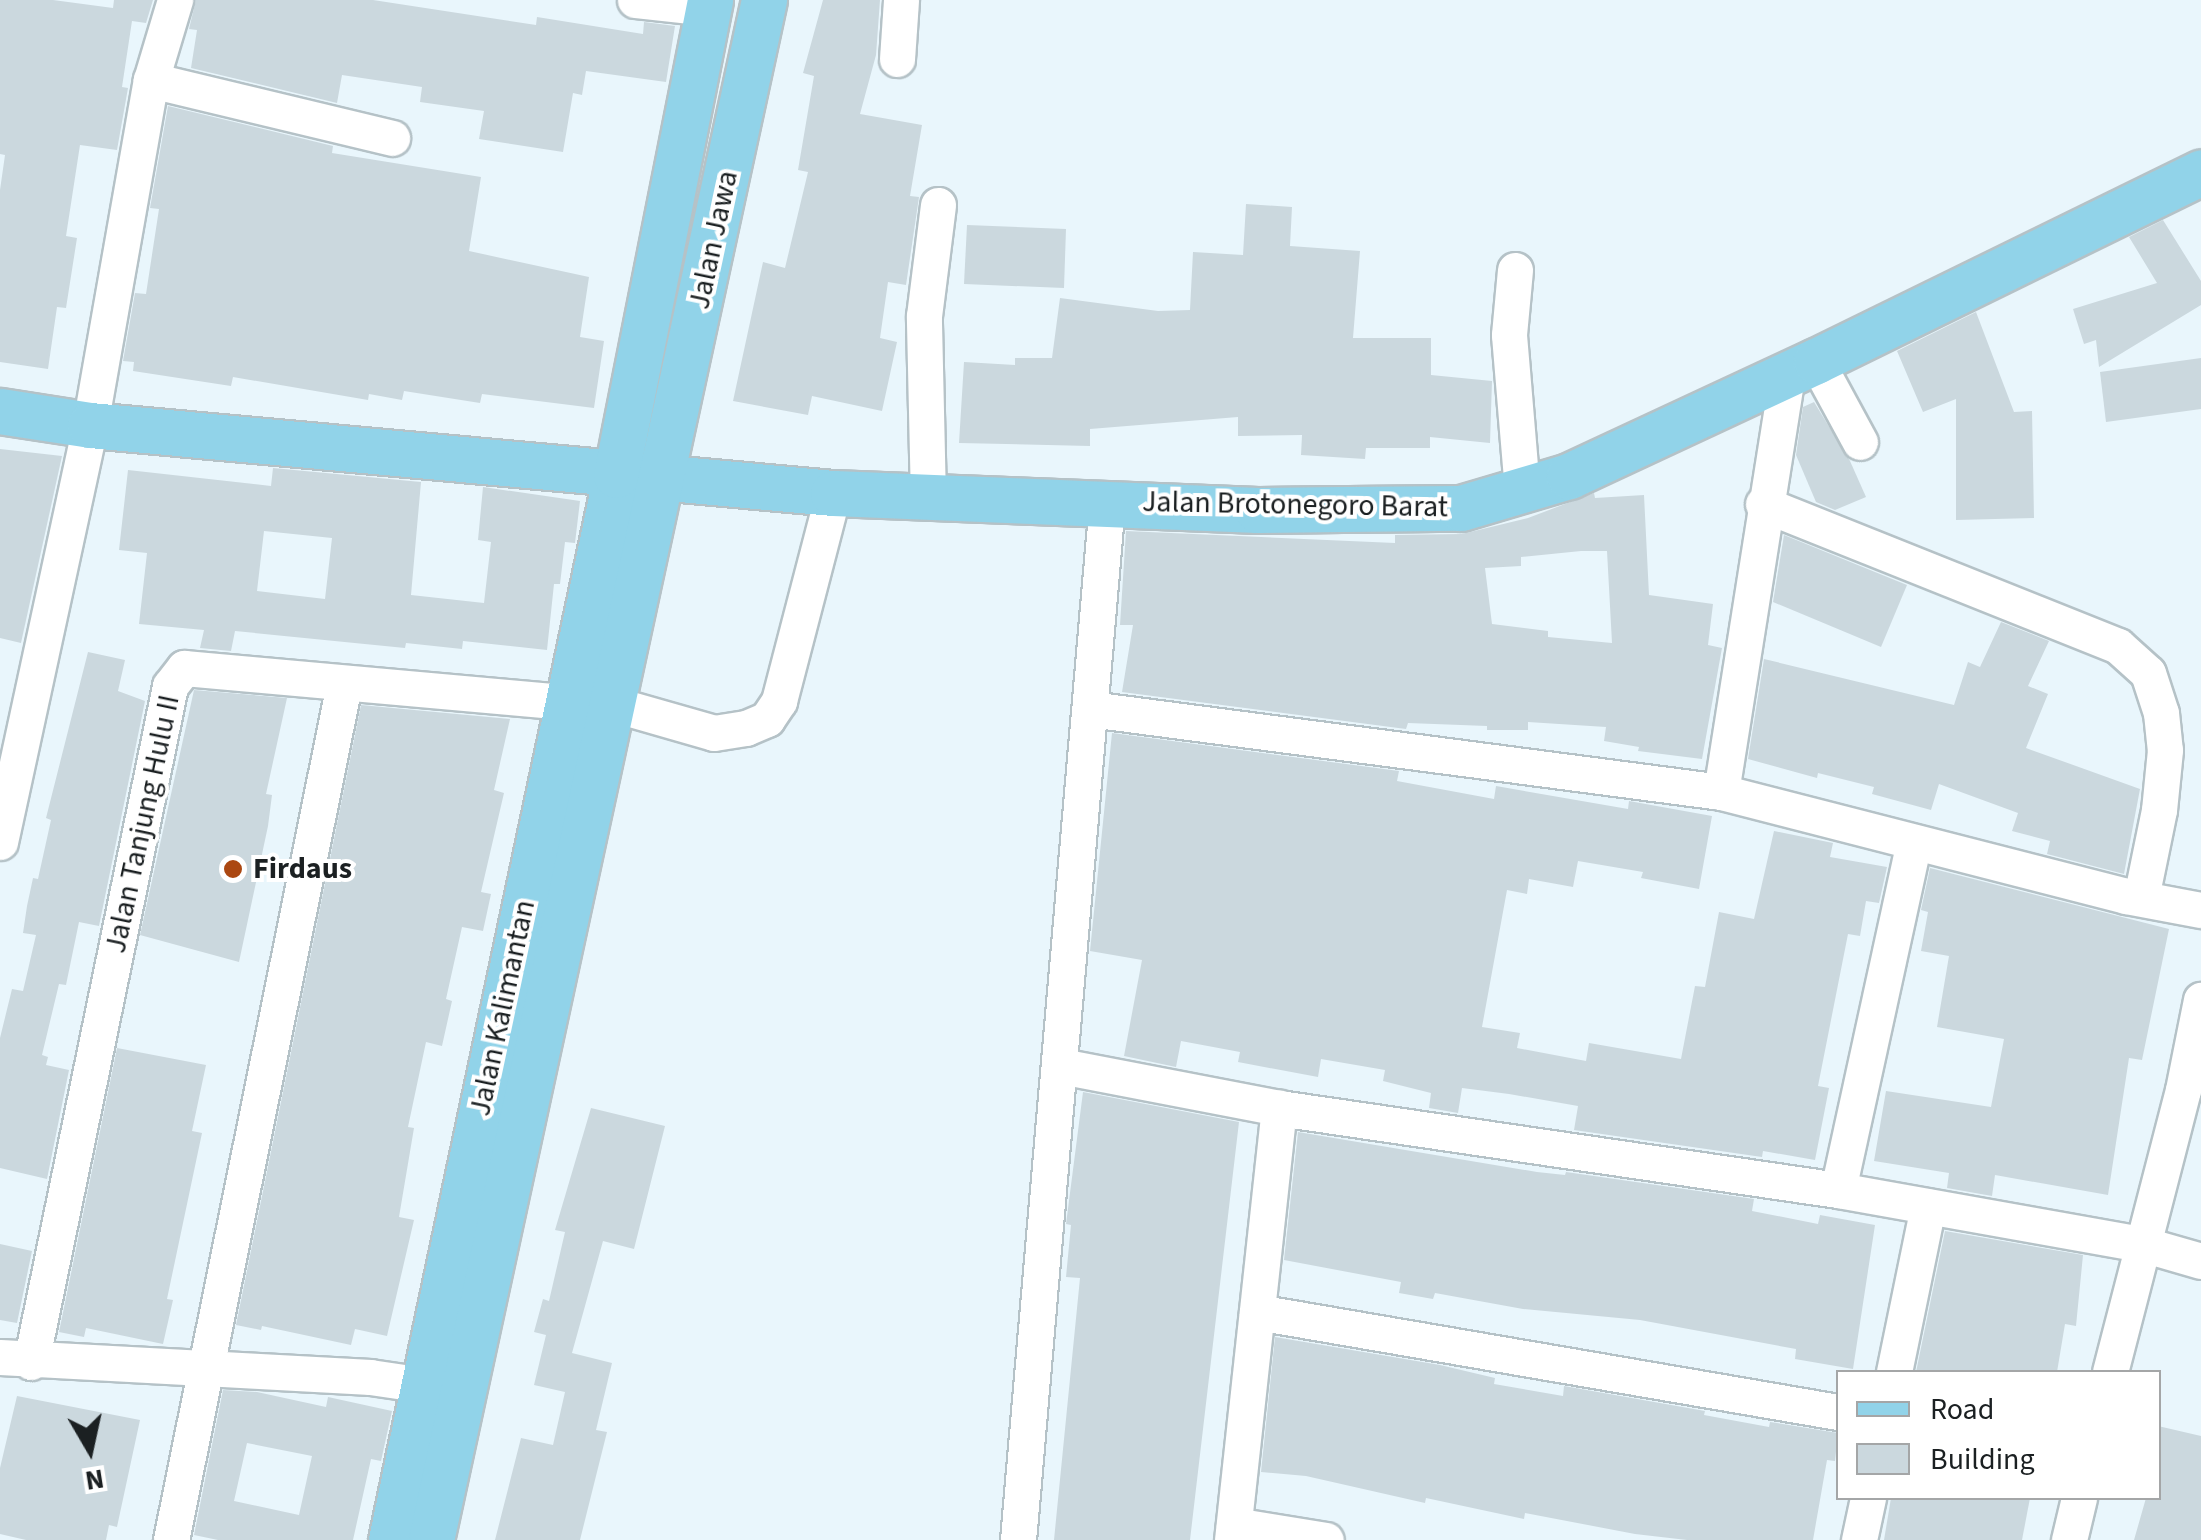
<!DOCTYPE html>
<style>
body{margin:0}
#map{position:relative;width:2201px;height:1540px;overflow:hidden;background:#e9f6fc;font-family:"Source Sans 3",sans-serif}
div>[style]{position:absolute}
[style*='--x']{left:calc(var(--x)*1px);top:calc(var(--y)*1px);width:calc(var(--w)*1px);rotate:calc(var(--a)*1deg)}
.building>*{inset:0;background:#cbd8de}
.roads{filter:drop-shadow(2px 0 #b5c2c7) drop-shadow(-2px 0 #b5c2c7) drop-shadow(0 2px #b5c2c7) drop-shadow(0 -2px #b5c2c7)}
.minor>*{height:35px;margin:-17.5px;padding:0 17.5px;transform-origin:17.5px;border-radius:17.5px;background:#fff}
.major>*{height:45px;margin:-22.5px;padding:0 22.5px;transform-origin:22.5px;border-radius:22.5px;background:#91d3e9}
.dots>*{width:28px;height:28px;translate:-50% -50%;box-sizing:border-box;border:5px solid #fff;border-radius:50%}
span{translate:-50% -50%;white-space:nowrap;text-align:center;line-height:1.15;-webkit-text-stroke:8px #fff;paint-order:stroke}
.street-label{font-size:30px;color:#1b2022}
.poi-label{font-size:30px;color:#1b2022;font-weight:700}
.left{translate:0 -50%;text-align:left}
.legend{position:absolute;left:1836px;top:1370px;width:325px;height:130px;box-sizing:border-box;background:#fff;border:2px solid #a4a6a7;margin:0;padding:12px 18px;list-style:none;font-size:30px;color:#1b2022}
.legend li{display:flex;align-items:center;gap:20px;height:50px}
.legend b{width:50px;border:2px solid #a4a6a7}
.north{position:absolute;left:40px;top:1400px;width:100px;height:100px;-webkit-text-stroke:8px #fff;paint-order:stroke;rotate:171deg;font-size:28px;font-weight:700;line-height:40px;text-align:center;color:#1b2022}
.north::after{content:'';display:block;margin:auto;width:35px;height:45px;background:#1b2022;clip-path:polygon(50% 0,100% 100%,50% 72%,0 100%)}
</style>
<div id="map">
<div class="building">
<i style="clip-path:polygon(0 0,53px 0,113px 8px,114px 0,153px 0,146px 23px,132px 21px,122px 87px,128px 88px,117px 150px,80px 145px,66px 236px,77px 238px,66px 308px,57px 307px,48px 369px,0 362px,0 190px,5px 155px,0 154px)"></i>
<i style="clip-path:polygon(196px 0,373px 0,536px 25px,537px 17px,643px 34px,644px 22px,675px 26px,666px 82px,586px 71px,582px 95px,573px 93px,563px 152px,479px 139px,484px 111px,420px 102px,422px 87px,342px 75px,337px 103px,191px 68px,197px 30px,189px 29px)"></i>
<i style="clip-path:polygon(823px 0,880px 0,876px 55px,860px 114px,922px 125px,910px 196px,919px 197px,906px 285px,888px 282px,880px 338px,897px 342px,882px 411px,812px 396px,808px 415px,733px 401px,763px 262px,785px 268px,808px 172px,798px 170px,814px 76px,803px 73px)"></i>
<i style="clip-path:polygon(168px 106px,333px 146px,332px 153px,481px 177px,469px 251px,589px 277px,580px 337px,604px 341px,594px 408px,482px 394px,480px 403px,404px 391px,402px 400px,369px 394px,368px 400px,233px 377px,231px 386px,133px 371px,134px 362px,123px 361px,135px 293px,146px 294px,159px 209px,150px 208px)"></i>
<i style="clip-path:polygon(1246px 204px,1292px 207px,1290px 246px,1360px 251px,1353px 338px,1431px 338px,1431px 375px,1492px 381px,1490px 443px,1430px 437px,1430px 448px,1366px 448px,1365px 459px,1301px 455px,1302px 435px,1238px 436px,1238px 417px,1090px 429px,1090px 446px,959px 443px,964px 362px,1015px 365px,1015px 358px,1052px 358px,1060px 298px,1158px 311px,1190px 310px,1193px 252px,1243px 255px)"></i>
<i style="clip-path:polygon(2163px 220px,2201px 281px,2201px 305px,2099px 367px,2096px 340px,2084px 344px,2073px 309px,2157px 283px,2129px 237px)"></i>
<i style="clip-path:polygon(967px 225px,1066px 229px,1064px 288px,964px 284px)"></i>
<i style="clip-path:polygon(1976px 312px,2014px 412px,2032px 411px,2034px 518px,1956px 520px,1956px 399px,1923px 412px,1897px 351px)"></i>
<i style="clip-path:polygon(2201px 358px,2201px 409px,2106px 422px,2100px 372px)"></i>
<i style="clip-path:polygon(1814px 402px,1850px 461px,1866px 497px,1835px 510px,1816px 502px,1796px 455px,1803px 407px)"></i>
<i style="clip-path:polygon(0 449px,62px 456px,21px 643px,0 638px)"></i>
<i style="clip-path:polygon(evenodd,273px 468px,421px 482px,411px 595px,484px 603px,491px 542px,478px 540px,483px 487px,580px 501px,575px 543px,565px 542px,560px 584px,554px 584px,547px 650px,463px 641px,462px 649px,406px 643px,405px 648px,235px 631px,231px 651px,200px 648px,204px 630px,139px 624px,147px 553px,119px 550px,128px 470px,271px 486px,273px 468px,264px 531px,332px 538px,325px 599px,257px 591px,264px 531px)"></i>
<i style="clip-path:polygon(evenodd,1594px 493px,1595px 498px,1644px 495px,1649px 595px,1713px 604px,1708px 645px,1722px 648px,1702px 759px,1638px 751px,1639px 747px,1604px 741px,1606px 727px,1528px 722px,1528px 730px,1487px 730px,1487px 726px,1408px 723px,1406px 729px,1122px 692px,1133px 625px,1120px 625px,1126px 531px,1395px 543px,1395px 535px,1462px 534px,1528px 518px,1594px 493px,1581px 551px,1607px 551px,1612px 643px,1548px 637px,1548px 631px,1492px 624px,1485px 568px,1521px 566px,1521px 557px,1581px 551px)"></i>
<i style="clip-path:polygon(1784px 535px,1907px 585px,1881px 647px,1773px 602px)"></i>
<i style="clip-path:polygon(2001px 622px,2049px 641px,2028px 686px,2048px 694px,2026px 748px,2140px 789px,2124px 874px,2047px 854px,2050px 841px,2012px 831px,2018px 813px,1939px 784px,1931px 810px,1872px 794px,1874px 787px,1818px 773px,1817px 778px,1748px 759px,1764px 659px,1954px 705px,1968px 662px,1980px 667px)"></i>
<i style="clip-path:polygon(88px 652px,125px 660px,118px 691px,145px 701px,99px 926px,79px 922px,66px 985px,59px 984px,42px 1055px,48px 1057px,46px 1065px,69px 1070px,47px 1179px,0 1168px,0 1038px,12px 989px,23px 991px,36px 935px,23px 933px,27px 906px,33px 878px,38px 879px,51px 820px,46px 818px)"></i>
<i style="clip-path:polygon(194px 690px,287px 698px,266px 794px,272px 795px,268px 826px,239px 962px,140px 935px)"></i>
<i style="clip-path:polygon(361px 705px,510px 719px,494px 790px,504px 793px,481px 892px,491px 894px,483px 931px,462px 927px,446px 999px,452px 1001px,442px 1046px,426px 1042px,408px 1127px,414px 1128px,399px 1217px,414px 1220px,387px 1336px,355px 1329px,351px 1345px,262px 1326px,261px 1330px,236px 1325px)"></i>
<i style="clip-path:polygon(1112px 733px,1399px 771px,1397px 781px,1494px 799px,1496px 786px,1628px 809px,1629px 801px,1712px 816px,1699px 889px,1641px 878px,1643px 872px,1578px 861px,1573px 887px,1529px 879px,1527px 894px,1507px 890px,1482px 1027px,1520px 1033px,1517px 1048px,1586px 1061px,1589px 1043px,1681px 1059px,1695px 986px,1705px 987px,1719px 912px,1754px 919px,1774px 831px,1833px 843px,1830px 857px,1887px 867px,1879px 903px,1866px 901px,1860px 936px,1848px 934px,1818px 1086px,1829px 1088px,1815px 1160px,1763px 1151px,1762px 1157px,1574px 1130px,1578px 1106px,1509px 1094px,1462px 1088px,1458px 1113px,1429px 1108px,1431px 1093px,1383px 1081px,1385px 1070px,1321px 1059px,1318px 1077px,1238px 1062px,1240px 1052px,1181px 1041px,1176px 1067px,1124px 1056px,1142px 960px,1090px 951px)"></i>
<i style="clip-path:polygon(1930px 868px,2169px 929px,2142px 1060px,2129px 1058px,2108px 1195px,1995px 1175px,1992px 1196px,1947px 1188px,1949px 1173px,1874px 1161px,1886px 1091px,1991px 1107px,2004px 1039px,1937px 1027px,1949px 956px,1921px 951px,1928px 912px,1921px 910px)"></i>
<i style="clip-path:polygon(117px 1048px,206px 1065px,192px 1131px,202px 1133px,167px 1299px,173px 1300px,163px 1344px,86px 1328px,84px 1337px,59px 1332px)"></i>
<i style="clip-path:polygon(1083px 1092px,1239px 1122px,1190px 1540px,1054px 1540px,1080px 1278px,1066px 1277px,1071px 1225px,1066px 1224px)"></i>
<i style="clip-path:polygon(591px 1108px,665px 1126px,634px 1249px,603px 1241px,572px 1353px,612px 1363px,596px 1430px,607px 1432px,580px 1540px,495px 1540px,521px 1438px,553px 1445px,565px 1392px,534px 1385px,546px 1335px,534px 1332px,543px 1299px,549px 1301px,565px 1232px,555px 1230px)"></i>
<i style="clip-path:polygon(1298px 1132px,1537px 1172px,1565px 1175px,1566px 1172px,1754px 1199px,1752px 1211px,1818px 1224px,1820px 1215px,1875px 1225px,1853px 1369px,1795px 1359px,1796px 1349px,1640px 1320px,1523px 1309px,1435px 1293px,1433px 1299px,1399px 1293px,1401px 1282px,1284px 1260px)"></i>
<i style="clip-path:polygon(1945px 1231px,2083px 1255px,2076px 1326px,2065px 1324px,2057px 1372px,1916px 1372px)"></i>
<i style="clip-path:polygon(0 1244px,32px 1251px,17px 1323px,0 1320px)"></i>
<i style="clip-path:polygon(1275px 1337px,1440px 1365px,1495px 1378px,1494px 1384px,1563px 1396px,1564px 1386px,1705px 1411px,1704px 1415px,1769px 1427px,1770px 1422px,1838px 1433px,1835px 1461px,1827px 1460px,1813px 1540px,1687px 1540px,1635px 1534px,1525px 1513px,1524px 1519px,1426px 1498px,1425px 1503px,1306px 1476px,1261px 1472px)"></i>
<i style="clip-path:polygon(evenodd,223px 1390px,257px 1392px,326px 1407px,328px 1397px,392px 1411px,381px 1461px,371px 1459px,353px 1540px,218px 1540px,194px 1535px,223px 1390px,247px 1443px,312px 1456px,299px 1515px,234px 1501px,247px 1443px)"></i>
<i style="clip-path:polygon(17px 1396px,140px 1420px,117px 1527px,109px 1525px,106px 1540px,26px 1540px,0 1534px,0 1468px)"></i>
<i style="clip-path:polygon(2158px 1426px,2201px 1436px,2201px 1540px,2134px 1540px,2146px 1498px,2158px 1498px)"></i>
<i style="clip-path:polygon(1891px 1498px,2030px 1498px,2022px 1540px,1884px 1540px)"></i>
</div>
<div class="roads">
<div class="minor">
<i style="--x:635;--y:0;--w:73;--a:6.3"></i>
<i style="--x:897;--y:59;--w:59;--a:-86.1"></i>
<i style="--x:151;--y:80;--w:248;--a:13.5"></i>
<i style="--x:1515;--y:270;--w:65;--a:95.3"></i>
<i style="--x:1509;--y:335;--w:156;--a:85.2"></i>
<i style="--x:1816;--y:361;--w:92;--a:61.5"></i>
<i style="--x:928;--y:499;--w:183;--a:-91.3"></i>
<i style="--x:924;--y:316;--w:112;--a:-82.8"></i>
<i style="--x:1763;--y:504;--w:382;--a:21.8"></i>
<i style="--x:2118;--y:646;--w:40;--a:42"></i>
<i style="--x:2148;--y:673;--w:42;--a:72"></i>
<i style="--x:2161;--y:713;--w:37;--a:84"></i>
<i style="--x:2165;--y:750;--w:60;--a:95.7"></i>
<i style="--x:2159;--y:810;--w:90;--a:101.6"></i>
<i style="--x:613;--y:704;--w:105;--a:16"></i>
<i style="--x:714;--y:733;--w:32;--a:-9"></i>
<i style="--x:746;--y:728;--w:23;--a:-23"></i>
<i style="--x:767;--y:719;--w:22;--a:-56"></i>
<i style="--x:779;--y:701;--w:215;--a:-75.4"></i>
<i style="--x:1090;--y:709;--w:636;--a:7.49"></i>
<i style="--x:1721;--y:792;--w:418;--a:14.4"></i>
<i style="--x:2126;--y:896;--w:76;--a:10.6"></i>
<i style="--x:1721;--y:792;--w:423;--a:-81"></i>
<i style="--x:0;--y:842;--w:427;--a:-77.8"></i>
<i style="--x:90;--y:425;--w:350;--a:-80"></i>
<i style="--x:151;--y:80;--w:84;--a:-73.3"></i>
<i style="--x:1061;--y:1066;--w:222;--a:10.9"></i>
<i style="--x:1279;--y:1108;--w:565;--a:8.35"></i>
<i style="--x:1838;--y:1190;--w:309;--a:10.1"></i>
<i style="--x:2142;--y:1244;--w:61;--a:16.1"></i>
<i style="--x:1838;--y:1190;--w:356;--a:-77.7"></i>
<i style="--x:1257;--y:1312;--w:590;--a:9.77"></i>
<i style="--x:0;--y:1357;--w:371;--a:3.1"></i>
<i style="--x:370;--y:1377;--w:55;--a:8.4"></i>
<i style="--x:31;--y:1362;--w:690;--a:-78.38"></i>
<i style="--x:170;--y:686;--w:23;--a:-52"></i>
<i style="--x:184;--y:668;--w:386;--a:5.1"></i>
<i style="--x:1894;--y:1372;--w:169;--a:-78.4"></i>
<i style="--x:2110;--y:1372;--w:291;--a:-75.5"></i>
<i style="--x:2183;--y:1090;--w:92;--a:-78.7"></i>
<i style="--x:1234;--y:1525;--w:93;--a:9.3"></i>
<i style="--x:171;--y:1540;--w:873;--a:-78.57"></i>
<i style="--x:1018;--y:1540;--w:1043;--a:-85.1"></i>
<i style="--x:1232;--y:1540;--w:435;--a:-83.8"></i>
<i style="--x:1859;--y:1540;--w:43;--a:-77.9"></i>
<i style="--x:2069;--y:1540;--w:43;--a:-76.6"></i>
</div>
<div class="major">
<i style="--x:0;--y:411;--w:91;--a:8.8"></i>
<i style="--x:90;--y:425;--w:746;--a:5.23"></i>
<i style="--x:833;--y:493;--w:425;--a:2.3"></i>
<i style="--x:1258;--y:510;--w:203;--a:-0.6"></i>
<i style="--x:1461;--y:508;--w:113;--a:-16.5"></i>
<i style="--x:1569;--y:476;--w:272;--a:-25"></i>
<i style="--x:1816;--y:361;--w:429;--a:-26.1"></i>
<i style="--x:391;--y:1540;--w:1089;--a:-78.07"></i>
<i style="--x:616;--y:475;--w:484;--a:-78.8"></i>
<i style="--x:431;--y:1540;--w:1576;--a:-77.8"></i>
</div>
</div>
<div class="dots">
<i style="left:233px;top:869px;background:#ab4711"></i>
</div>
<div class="street-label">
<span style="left:714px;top:240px;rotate:-78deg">Jalan Jawa</span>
<span style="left:1295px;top:505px;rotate:1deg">Jalan Brotonegoro Barat</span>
<span style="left:143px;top:824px;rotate:-78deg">Jalan Tanjung Hulu II</span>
<span style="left:503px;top:1008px;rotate:-78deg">Jalan Kalimantan</span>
</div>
<div class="poi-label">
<span class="left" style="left:253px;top:869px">Firdaus</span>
</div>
<ul class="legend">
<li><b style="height:12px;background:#91d3e9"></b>Road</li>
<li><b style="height:28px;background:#cbd8de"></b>Building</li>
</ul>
<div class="north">N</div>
</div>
